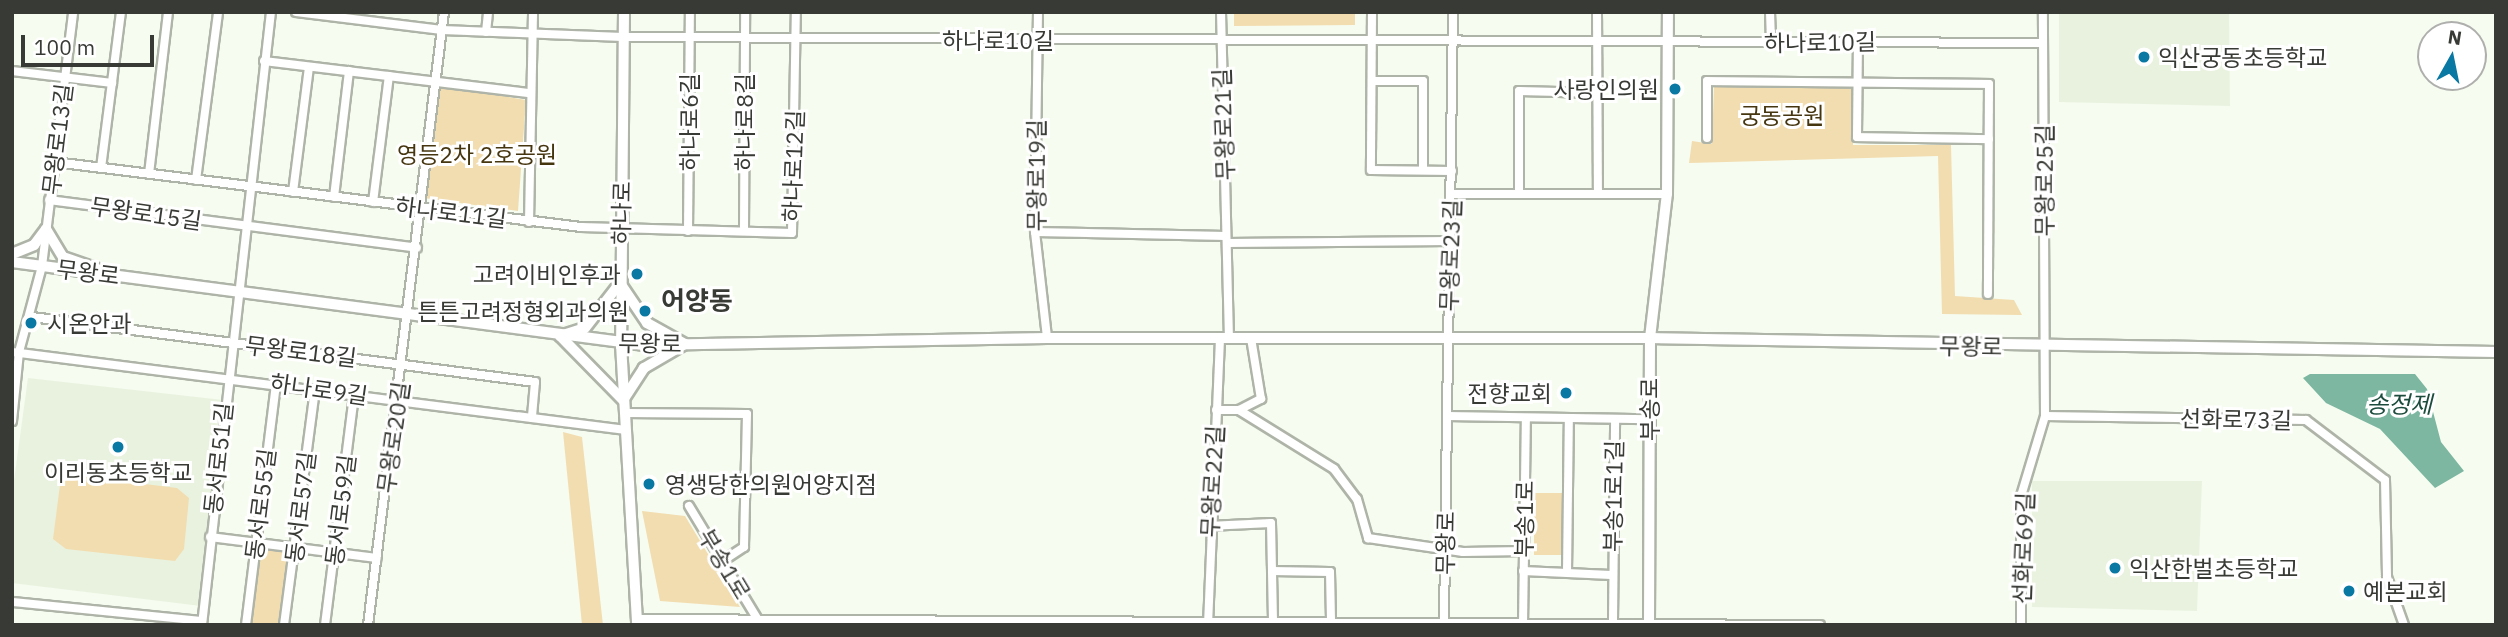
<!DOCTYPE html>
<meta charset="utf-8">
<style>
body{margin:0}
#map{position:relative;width:2508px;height:637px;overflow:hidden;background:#f6fcf0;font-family:"IBM Plex Sans","Noto Sans KR",sans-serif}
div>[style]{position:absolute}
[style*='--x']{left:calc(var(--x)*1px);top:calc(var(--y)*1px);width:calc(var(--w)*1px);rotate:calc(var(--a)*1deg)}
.built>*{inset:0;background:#e9f2df}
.green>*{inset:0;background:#f2ddb0}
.water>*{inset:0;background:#7db7a2}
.roads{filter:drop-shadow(2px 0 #afb4a8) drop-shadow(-2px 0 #afb4a8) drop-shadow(0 2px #afb4a8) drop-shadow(0 -2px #afb4a8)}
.street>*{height:8px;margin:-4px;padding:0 4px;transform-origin:4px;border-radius:4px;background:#fff}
.secondary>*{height:10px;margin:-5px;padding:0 5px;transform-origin:5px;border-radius:5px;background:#fff}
.dots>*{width:19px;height:19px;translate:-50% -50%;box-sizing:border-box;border:4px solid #fff;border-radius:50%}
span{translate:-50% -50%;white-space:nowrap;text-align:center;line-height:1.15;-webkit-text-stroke:6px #fff;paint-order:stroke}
.street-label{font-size:23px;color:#383a35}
.poi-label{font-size:23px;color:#383a35}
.left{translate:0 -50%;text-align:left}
.right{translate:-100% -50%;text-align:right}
.park-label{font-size:23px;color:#46360f}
.water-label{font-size:24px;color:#1c4c3d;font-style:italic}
.quarter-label{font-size:26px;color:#383a35;font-weight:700}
.frame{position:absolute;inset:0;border:14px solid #383a35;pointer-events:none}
.north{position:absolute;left:2417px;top:21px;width:70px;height:70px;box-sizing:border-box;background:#fff;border:2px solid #afb0ae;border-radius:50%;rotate:9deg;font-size:19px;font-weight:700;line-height:28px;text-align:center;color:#383a35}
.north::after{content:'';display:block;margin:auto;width:24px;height:32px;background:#0978a2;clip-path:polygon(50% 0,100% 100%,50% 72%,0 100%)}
.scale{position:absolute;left:21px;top:35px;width:133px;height:32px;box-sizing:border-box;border:4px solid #383a35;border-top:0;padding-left:9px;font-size:21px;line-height:24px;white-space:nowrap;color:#383a35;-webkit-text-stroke:5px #fff;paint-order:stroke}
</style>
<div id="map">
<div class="built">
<i style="clip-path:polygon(2059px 12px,2229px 12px,2230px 106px,2059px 102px)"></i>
<i style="clip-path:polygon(28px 378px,223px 400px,201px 606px,12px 583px,12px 495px)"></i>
<i style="clip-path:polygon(2032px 481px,2202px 481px,2197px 611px,2032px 607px)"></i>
</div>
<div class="green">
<i style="clip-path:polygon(1234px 12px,1355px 12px,1355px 25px,1234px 26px)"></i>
<i style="clip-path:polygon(438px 85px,526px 100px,518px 211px,424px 198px)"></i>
<i style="clip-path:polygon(1714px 85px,1852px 86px,1853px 145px,1951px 145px,1955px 296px,2014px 300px,2022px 315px,1942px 314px,1938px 156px,1689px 163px,1692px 141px,1712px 144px)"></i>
<i style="clip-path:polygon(563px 432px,582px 437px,603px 625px,582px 625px)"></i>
<i style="clip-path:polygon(72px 475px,177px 488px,189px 498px,184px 549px,175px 561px,66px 549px,53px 539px,60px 485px)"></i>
<i style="clip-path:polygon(1534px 493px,1563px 493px,1563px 555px,1534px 555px)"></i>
<i style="clip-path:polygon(642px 511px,685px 516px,740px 607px,660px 601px)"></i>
<i style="clip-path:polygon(258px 549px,290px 553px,281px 625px,249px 625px)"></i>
</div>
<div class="water">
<i style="clip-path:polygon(2310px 374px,2415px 374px,2427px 389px,2441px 442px,2464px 471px,2435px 488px,2380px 429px,2326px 403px,2303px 378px)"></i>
</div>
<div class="roads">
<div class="street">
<i style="--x:296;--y:12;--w:147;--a:7"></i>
<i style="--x:442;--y:30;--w:181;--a:2.2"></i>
<i style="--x:623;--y:37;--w:1420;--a:0.24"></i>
<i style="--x:1038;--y:12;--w:220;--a:90.8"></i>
<i style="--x:1035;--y:232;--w:107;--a:83.5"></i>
<i style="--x:1221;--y:12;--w:326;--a:88.6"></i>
<i style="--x:1372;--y:12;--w:158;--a:90.4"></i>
<i style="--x:1371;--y:170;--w:81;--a:0.7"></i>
<i style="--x:1597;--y:12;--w:182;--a:89.7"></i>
<i style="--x:1770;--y:12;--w:31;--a:88"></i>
<i style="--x:486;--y:32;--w:20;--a:-84"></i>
<i style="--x:1858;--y:40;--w:97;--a:90.6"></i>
<i style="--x:1857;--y:137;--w:132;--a:0.9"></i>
<i style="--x:264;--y:61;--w:268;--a:6.9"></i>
<i style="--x:12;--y:71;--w:101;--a:6.8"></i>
<i style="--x:1372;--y:81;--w:51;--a:0"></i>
<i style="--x:1423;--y:81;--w:89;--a:90"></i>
<i style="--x:1707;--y:138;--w:57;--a:-90"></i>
<i style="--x:1707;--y:81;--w:282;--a:0.6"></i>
<i style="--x:1989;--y:84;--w:210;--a:90.3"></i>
<i style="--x:54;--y:162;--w:531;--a:7.03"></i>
<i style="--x:581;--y:227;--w:211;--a:1.6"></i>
<i style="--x:792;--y:233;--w:221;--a:-89"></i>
<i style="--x:101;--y:168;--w:157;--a:-82.7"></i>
<i style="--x:149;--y:174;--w:163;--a:-83.3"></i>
<i style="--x:196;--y:180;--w:169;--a:-82.5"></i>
<i style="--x:293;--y:192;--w:126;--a:-82.7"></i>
<i style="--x:1452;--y:194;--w:215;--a:0"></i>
<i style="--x:1519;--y:194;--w:103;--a:-90"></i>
<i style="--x:1519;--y:91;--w:79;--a:1.5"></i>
<i style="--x:334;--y:197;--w:127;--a:-83.2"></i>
<i style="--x:49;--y:200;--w:371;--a:7.4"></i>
<i style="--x:373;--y:202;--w:127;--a:-82.8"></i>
<i style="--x:529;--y:222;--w:210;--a:-88.9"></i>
<i style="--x:688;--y:231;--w:219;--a:-89.5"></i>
<i style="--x:744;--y:231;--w:219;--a:-89.7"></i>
<i style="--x:1035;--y:232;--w:191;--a:1.2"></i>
<i style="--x:1227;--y:243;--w:223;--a:-0.5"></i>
<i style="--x:32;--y:317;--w:507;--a:7.36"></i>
<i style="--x:535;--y:382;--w:36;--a:95"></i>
<i style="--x:12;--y:352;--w:619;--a:7.24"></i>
<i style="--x:1216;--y:410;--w:23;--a:0"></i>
<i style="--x:1239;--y:410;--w:112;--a:31.8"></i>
<i style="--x:1334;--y:469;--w:38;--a:53"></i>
<i style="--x:1357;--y:499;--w:41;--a:74.2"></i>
<i style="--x:1368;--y:538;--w:96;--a:8.4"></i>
<i style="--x:1463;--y:552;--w:61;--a:-0.9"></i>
<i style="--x:1239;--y:410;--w:25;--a:-27"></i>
<i style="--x:1261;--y:399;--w:62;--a:-99.3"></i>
<i style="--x:625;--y:413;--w:122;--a:0.5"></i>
<i style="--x:747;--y:414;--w:133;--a:91.3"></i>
<i style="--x:744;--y:547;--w:24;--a:147"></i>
<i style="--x:1447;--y:416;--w:202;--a:0.9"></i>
<i style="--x:2045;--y:416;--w:261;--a:0.9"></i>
<i style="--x:2306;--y:420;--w:99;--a:37.2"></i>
<i style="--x:2385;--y:480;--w:97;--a:88.8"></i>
<i style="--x:2387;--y:577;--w:51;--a:70.5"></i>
<i style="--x:12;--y:421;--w:69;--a:-84.2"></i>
<i style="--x:19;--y:352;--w:89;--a:-75"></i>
<i style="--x:42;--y:266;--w:256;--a:-83"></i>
<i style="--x:689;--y:506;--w:139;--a:58.8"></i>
<i style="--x:1208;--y:526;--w:63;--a:-2.7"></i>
<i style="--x:1271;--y:523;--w:48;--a:88.8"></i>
<i style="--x:210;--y:537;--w:168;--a:7.2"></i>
<i style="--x:1523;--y:571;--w:88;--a:2.6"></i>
<i style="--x:1567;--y:572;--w:153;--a:-89.3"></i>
<i style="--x:12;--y:602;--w:191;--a:5.7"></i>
<i style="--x:637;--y:619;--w:1183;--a:0.29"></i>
<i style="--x:1273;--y:620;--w:49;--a:-91.2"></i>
<i style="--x:1272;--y:571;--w:58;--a:1"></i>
<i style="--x:1330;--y:572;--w:48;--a:88.8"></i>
<i style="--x:1444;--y:620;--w:608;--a:-89.15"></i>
<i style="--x:1613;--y:621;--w:200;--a:-89.4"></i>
<i style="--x:202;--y:625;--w:617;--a:-83.58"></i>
<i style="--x:246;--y:625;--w:243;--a:-82.9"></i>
<i style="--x:284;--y:625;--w:238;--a:-82.5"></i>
<i style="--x:325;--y:625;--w:233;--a:-82.8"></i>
<i style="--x:368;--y:625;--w:618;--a:-82.93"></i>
<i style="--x:1208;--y:625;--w:287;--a:-87.6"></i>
<i style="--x:1523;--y:625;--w:207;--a:-89.2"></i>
<i style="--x:2021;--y:625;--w:129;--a:-90"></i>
<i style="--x:2021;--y:496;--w:84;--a:-73.3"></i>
<i style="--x:2045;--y:416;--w:404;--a:-90.3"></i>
</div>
<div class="secondary">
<i style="--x:624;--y:12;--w:332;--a:90.5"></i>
<i style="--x:621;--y:344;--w:281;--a:86.7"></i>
<i style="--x:46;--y:229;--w:33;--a:59"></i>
<i style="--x:63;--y:257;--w:36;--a:19"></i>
<i style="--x:12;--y:254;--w:24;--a:-22"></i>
<i style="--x:34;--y:245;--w:20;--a:-53"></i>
<i style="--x:12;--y:262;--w:638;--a:7.47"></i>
<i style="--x:645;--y:345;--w:402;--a:-1"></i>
<i style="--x:1047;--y:338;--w:603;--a:0"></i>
<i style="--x:1650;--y:338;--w:846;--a:0.95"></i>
<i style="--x:620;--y:283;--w:48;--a:56"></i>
<i style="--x:647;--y:323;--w:43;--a:28.9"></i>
<i style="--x:685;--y:344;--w:48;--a:149.7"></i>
<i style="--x:644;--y:368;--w:38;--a:123"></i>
<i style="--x:623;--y:400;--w:90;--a:-134.5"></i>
<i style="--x:560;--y:336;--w:26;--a:-18"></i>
<i style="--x:585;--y:328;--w:57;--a:-52.1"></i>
<i style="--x:1649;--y:625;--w:287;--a:-89.8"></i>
<i style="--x:1650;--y:338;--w:145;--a:-83.3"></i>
<i style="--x:1667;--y:194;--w:182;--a:-89.7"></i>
</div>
</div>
<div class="dots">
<i style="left:2144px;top:57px;background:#0978a2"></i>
<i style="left:1675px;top:89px;background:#0978a2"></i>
<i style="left:637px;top:274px;background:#0978a2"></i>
<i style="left:645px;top:311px;background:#0978a2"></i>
<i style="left:31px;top:323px;background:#0978a2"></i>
<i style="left:1566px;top:393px;background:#0978a2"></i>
<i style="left:118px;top:447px;background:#0978a2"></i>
<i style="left:649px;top:484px;background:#0978a2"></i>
<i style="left:2115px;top:568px;background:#0978a2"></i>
<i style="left:2349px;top:591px;background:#0978a2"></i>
</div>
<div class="street-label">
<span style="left:998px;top:40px">하나로10길</span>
<span style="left:1820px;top:42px;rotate:-1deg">하나로10길</span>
<span style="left:689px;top:122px;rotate:-90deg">하나로6길</span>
<span style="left:744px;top:122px;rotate:-90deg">하나로8길</span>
<span style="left:1223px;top:124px;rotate:-92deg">무왕로21길</span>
<span style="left:57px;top:139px;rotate:-83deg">무왕로13길</span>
<span style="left:793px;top:166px;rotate:-88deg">하나로12길</span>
<span style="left:1036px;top:175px;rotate:-90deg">무왕로19길</span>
<span style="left:2044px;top:180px;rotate:-90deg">무왕로25길</span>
<span style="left:451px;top:212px;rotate:7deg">하나로11길</span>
<span style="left:146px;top:213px;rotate:8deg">무왕로15길</span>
<span style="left:621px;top:213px;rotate:-89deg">하나로</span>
<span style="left:1450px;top:255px;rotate:-88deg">무왕로23길</span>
<span style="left:88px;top:272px;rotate:7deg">무왕로</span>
<span style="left:650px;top:343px;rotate:1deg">무왕로</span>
<span style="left:1971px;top:346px;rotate:1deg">무왕로</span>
<span style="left:301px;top:351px;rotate:7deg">무왕로18길</span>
<span style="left:319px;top:389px;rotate:8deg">하나로9길</span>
<span style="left:1649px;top:409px;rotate:-90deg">부송로</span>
<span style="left:2236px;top:419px;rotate:1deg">선화로73길</span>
<span style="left:393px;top:437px;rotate:-82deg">무왕로20길</span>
<span style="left:218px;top:458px;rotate:-84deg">동서로51길</span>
<span style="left:1212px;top:481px;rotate:-87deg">무왕로22길</span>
<span style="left:1613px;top:496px;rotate:-89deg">부송1로1길</span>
<span style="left:260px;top:504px;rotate:-83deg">동서로55길</span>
<span style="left:300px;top:507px;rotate:-83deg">동서로57길</span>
<span style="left:340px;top:510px;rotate:-83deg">동서로59길</span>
<span style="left:1524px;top:519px;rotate:-89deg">부송1로</span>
<span style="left:1445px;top:543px;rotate:-89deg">무왕로</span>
<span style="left:2023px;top:548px;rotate:-88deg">선화로69길</span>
<span style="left:725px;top:564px;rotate:59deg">부송1로</span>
</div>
<div class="poi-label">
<span class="left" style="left:2158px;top:57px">익산궁동초등학교</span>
<span class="right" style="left:1659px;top:89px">사랑인의원</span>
<span class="right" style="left:621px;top:274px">고려이비인후과</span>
<span class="right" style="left:629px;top:311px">튼튼고려정형외과의원</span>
<span class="left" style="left:47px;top:323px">시온안과</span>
<span class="right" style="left:1552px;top:393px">전향교회</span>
<span style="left:118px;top:472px">이리동초등학교</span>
<span class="left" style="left:665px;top:484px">영생당한의원어양지점</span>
<span class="left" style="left:2129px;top:568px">익산한벌초등학교</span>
<span class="left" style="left:2363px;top:591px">예본교회</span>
</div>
<div class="park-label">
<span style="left:1782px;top:115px">궁동공원</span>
<span style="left:477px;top:154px">영등2차 2호공원</span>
</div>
<div class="water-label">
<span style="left:2399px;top:405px">송정제</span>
</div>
<div class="quarter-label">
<span style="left:697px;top:301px">어양동</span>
</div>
<div class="frame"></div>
<div class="north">N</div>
<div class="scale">100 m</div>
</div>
